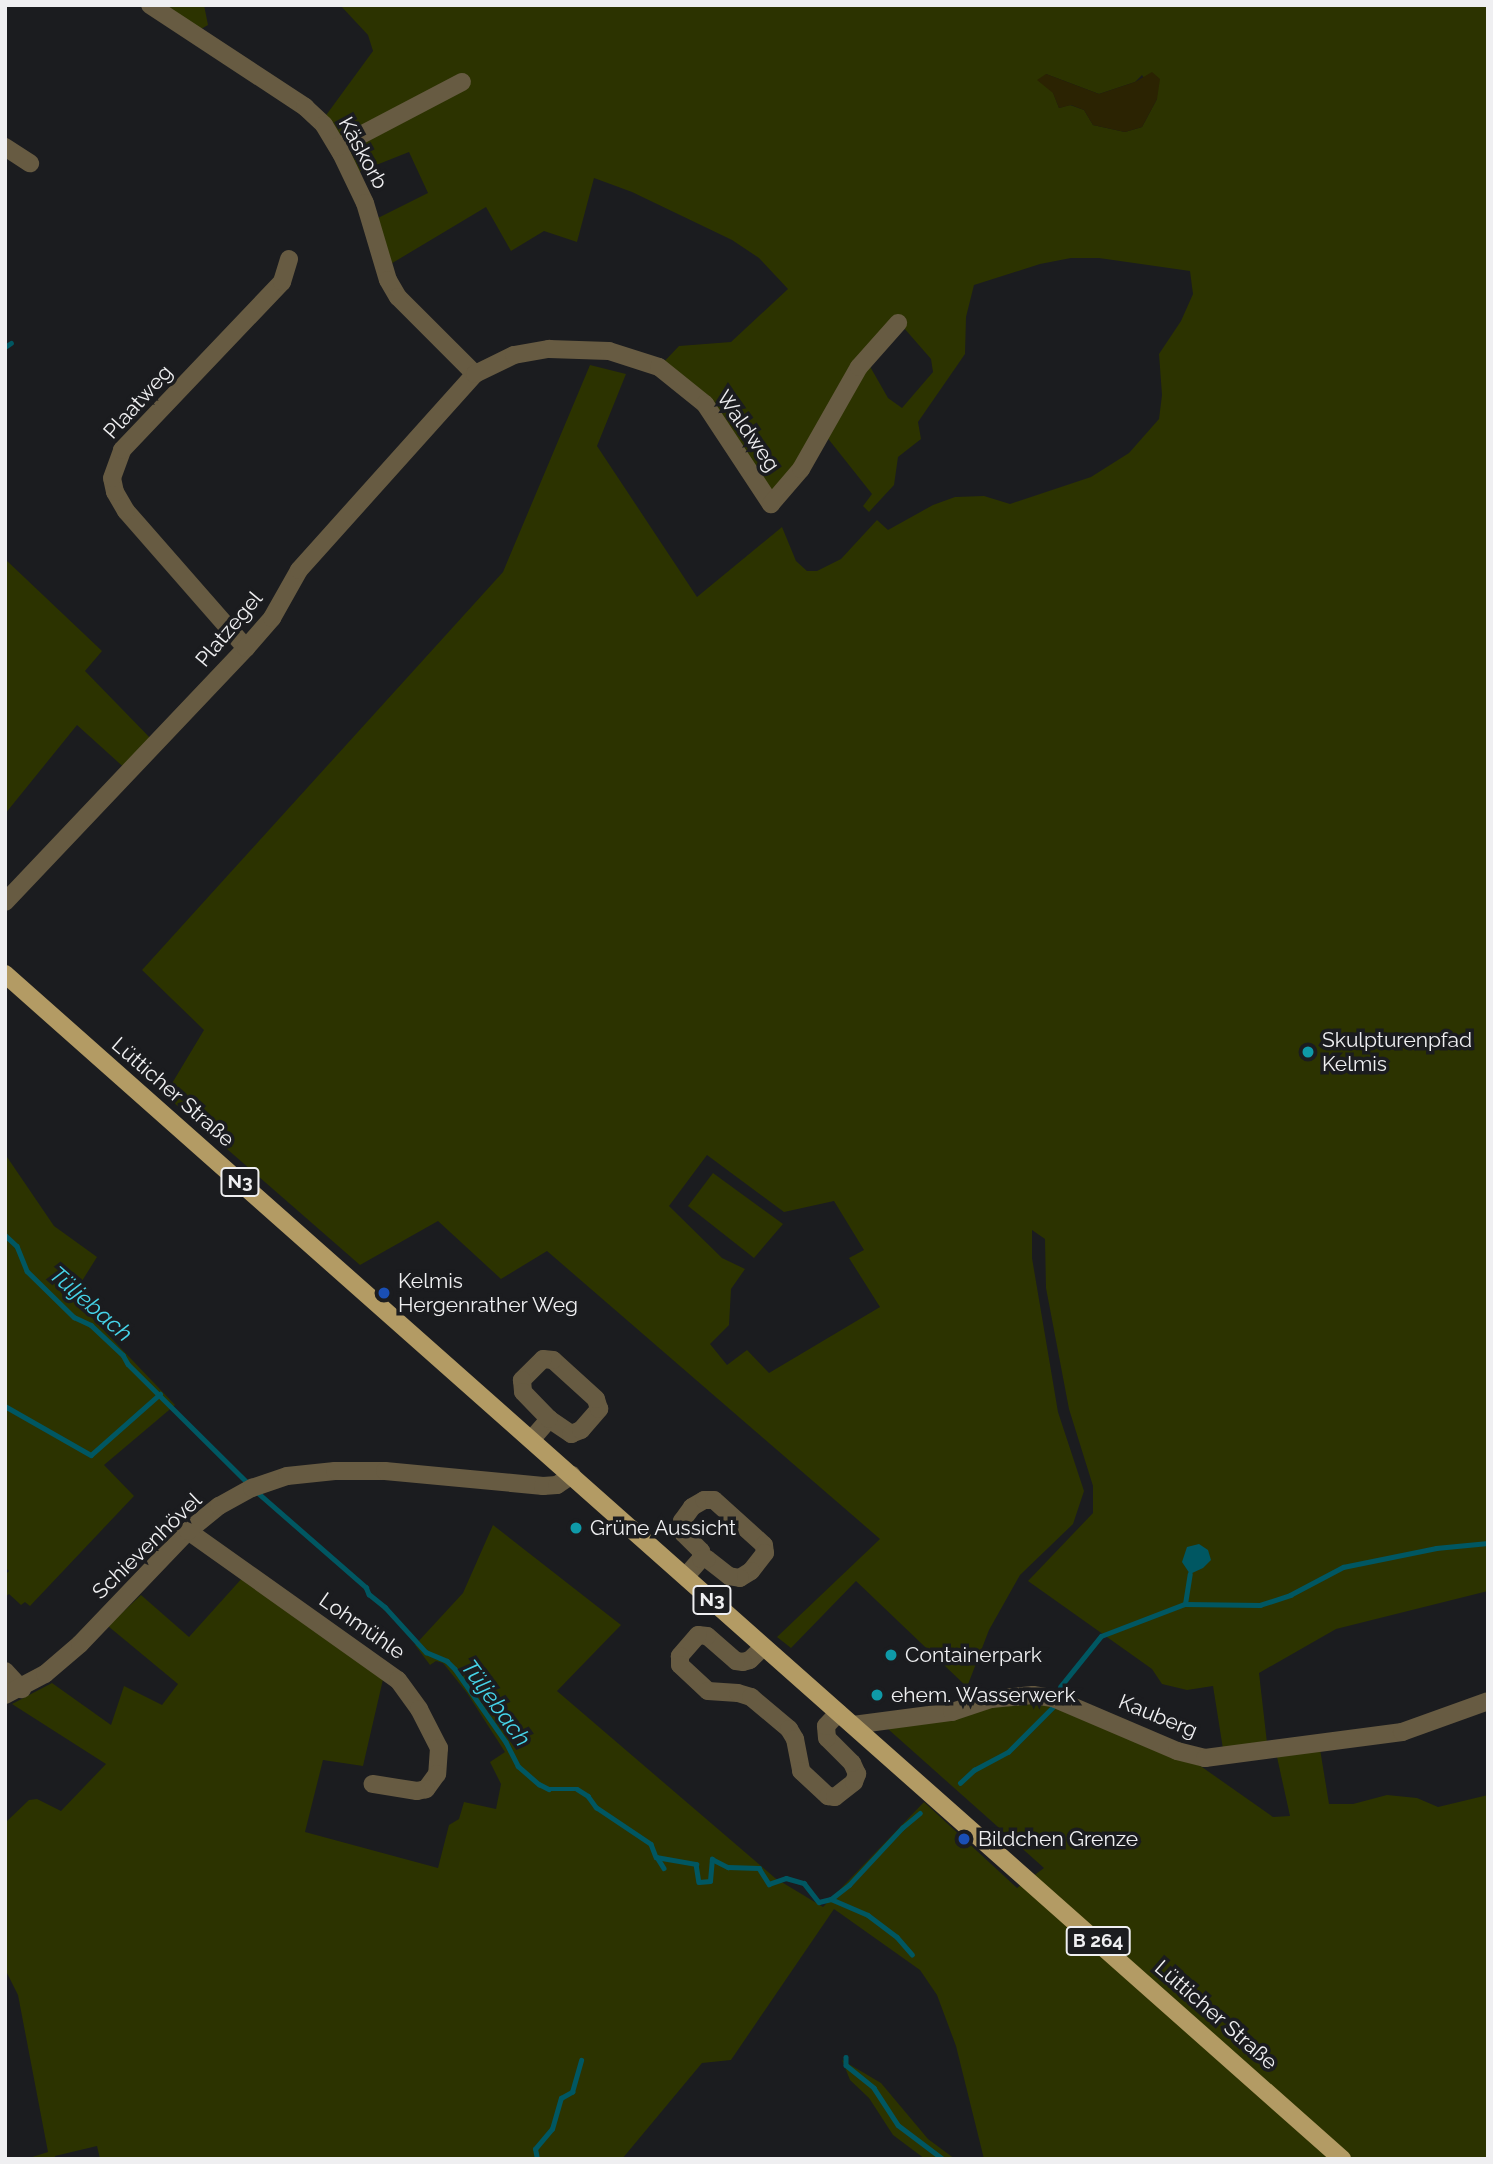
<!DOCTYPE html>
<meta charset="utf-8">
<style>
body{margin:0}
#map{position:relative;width:1493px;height:2164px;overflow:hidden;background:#1b1c1f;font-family:Raleway,sans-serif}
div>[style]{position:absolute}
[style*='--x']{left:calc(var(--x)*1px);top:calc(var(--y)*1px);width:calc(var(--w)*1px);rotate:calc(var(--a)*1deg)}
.green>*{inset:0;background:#2c3300}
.sand>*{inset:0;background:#2b2302}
.water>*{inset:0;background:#005762}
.stream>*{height:4.5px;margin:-2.25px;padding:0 2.25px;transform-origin:2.25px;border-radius:2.25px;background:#005762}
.minor>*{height:18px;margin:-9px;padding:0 9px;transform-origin:9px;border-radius:9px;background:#675b42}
.major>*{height:18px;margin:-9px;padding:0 9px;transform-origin:9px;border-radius:9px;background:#b39b64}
.dots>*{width:19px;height:19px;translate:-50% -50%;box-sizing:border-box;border:4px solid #1b1c1f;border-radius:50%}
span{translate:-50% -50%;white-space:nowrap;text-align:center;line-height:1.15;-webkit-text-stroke:7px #1b1c1f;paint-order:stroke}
.shield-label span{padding:2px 5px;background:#1b1c1f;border:2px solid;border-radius:5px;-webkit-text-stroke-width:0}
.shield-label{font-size:19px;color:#efeff1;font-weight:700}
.street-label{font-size:21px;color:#efeff1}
.poi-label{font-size:21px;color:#efeff1}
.left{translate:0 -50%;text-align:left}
.water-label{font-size:23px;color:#46d4e9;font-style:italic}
.frame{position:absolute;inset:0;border:7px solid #efeff1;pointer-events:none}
</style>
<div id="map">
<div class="green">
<i style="clip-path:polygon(159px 5px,204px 5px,208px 25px,201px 29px)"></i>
<i style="clip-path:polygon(evenodd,340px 5px,1488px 5px,1488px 1591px,1336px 1629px,1259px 1673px,1267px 1743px,1223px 1749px,1213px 1686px,1187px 1690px,1162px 1684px,1152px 1669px,1028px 1581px,1093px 1513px,1093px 1486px,1069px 1409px,1046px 1288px,1045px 1239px,1032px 1230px,1032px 1258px,1058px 1412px,1084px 1491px,1073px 1524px,1020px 1575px,989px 1630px,967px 1687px,856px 1581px,791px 1648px,777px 1637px,880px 1539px,547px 1251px,501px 1279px,438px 1221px,360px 1265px,165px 1095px,204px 1030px,142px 970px,503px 572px,590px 365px,626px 374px,597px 446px,697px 597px,782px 527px,796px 561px,807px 571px,817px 571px,841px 559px,877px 520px,888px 530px,933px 505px,955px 497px,984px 496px,1010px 504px,1091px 477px,1129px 453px,1159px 419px,1162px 395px,1159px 354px,1181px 321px,1193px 294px,1190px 271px,1099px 258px,1071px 258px,1040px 264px,974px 285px,966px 317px,965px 354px,918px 422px,921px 439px,898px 457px,894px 485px,869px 512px,863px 506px,872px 494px,822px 431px,771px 504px,705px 404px,659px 367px,679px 346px,731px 342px,788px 289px,759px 258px,732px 240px,632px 192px,594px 178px,577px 242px,544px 231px,511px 251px,486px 207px,389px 265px,376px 219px,428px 193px,409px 152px,356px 173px,324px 118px,373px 51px,368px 35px,340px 5px,1046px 74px,1099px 94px,1135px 82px,1142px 75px,1157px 99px,1142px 127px,1125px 132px,1093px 125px,1084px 110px,1070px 105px,1059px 108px,1046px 74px,340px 5px,897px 320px,931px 359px,933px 372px,902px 408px,888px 398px,864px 356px,897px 320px,340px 5px,707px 1155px,784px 1212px,834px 1201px,864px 1250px,849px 1258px,880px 1307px,769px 1373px,747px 1350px,727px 1365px,710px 1344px,729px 1325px,731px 1289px,745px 1269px,722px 1258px,669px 1206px,707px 1155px)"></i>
<i style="clip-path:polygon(5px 559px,102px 651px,85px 671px,156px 744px,129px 772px,77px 725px,5px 814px)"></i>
<i style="clip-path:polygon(5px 1154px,54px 1226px,97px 1257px,72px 1297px,175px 1405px,104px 1465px,134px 1496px,30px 1606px,25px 1602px,21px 1605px,9px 1594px,5px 1597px,5px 1575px,9px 1571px,5px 1567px)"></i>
<i style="clip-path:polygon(713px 1173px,783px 1224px,754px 1258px,688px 1206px)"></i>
<i style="clip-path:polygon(493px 1525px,621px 1625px,557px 1691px,775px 1878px,823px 1907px,924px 1802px,1017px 1888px,1044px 1868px,888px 1729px,992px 1703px,1053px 1703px,1192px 1760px,1273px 1817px,1290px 1816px,1277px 1757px,1320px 1749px,1329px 1804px,1353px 1804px,1387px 1795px,1417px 1798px,1438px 1807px,1488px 1795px,1488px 2159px,984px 2159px,956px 2046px,937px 1995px,920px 1970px,834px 1909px,731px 2060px,702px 2063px,622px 2159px,100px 2159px,97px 2146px,55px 2156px,55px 2159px,26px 2159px,48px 2152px,18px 1995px,5px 1969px,5px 1823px,29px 1800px,37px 1799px,61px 1811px,106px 1764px,12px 1704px,52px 1683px,111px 1725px,124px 1686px,162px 1705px,178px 1684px,108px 1626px,141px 1595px,189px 1637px,244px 1576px,384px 1675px,363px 1766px,323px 1760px,305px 1832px,438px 1868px,449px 1825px,459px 1819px,464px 1802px,496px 1809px,501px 1784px,490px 1762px,505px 1752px,467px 1693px,443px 1663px,436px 1661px,430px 1665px,415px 1645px,463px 1593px)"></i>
<i style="clip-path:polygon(842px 2060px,881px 2083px,928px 2139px,955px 2159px,925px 2159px,893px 2135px,869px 2098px,850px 2080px)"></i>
</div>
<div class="sand">
<i style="clip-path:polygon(1152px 72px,1160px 79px,1157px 99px,1142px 127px,1125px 132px,1093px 125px,1084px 110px,1071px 105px,1059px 108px,1053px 93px,1037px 80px,1046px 74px,1099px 94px,1135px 82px)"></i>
</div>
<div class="water">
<i style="clip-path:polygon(1199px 1544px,1208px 1550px,1211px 1560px,1203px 1568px,1190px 1574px,1182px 1562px,1187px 1547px)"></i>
</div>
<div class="stream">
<i style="--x:5;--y:347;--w:7;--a:-34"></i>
<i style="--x:5;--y:1235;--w:16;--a:43"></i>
<i style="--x:17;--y:1246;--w:27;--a:68"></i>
<i style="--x:27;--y:1271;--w:66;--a:44.4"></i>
<i style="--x:74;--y:1317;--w:19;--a:25"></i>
<i style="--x:91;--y:1325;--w:44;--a:43.2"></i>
<i style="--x:123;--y:1355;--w:10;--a:61"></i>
<i style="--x:128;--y:1364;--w:170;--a:44.8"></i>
<i style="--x:5;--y:1406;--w:99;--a:29.7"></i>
<i style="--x:91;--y:1455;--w:92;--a:-41.5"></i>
<i style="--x:257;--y:1492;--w:145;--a:41.1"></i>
<i style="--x:366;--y:1587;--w:8;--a:67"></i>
<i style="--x:369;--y:1594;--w:21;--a:39"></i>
<i style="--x:385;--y:1607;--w:61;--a:47.7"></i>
<i style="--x:426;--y:1652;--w:23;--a:23"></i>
<i style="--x:447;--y:1661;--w:11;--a:45"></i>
<i style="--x:455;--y:1669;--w:89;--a:55.1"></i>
<i style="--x:506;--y:1742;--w:27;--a:63"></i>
<i style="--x:518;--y:1766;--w:28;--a:41"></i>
<i style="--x:539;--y:1784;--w:11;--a:27"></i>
<i style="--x:549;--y:1789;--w:28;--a:0"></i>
<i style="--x:577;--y:1789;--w:13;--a:32"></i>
<i style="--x:588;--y:1796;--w:14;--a:54"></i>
<i style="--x:596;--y:1807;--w:66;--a:33.9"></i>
<i style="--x:651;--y:1844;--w:14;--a:69"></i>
<i style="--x:656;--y:1857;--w:41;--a:9.9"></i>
<i style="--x:696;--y:1864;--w:18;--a:81"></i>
<i style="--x:699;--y:1882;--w:11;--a:-5"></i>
<i style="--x:710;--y:1881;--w:22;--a:-85"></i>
<i style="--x:712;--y:1859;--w:18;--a:27"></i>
<i style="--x:728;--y:1867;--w:31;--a:2"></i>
<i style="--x:759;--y:1868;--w:19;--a:58"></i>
<i style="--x:769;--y:1884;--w:18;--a:-19"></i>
<i style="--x:786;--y:1878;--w:19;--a:16"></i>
<i style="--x:804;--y:1883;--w:24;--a:52"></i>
<i style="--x:819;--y:1902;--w:12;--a:-14"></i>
<i style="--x:831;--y:1899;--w:40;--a:23.4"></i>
<i style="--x:868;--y:1915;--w:36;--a:37"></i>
<i style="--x:897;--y:1937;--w:23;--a:49"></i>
<i style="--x:1185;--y:1604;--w:30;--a:-81"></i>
<i style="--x:1060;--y:1687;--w:65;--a:-51.2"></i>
<i style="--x:1101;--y:1636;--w:90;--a:-20.9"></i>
<i style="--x:1185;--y:1604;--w:75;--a:0.8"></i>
<i style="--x:1260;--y:1605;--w:32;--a:-18"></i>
<i style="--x:1290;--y:1595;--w:60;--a:-27.8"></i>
<i style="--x:1343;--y:1567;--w:95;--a:-11.5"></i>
<i style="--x:1436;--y:1548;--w:52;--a:-5.5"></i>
<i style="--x:960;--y:1783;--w:19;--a:-43"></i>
<i style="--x:974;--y:1770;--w:38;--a:-28"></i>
<i style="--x:1008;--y:1752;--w:64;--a:-45"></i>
<i style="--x:657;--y:1857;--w:13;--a:58"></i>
<i style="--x:831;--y:1899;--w:23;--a:-38"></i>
<i style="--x:849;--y:1885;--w:78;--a:-47.1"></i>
<i style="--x:902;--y:1828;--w:23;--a:-40"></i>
<i style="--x:846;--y:2057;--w:8;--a:90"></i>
<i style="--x:846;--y:2065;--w:36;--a:39"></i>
<i style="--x:874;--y:2088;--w:44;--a:57"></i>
<i style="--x:898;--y:2125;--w:56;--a:37.1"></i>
<i style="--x:537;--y:2159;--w:10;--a:-101"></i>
<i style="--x:535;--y:2149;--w:26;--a:-50"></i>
<i style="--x:552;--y:2129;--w:32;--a:-74"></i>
<i style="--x:561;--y:2098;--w:13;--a:-29"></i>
<i style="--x:572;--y:2092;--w:33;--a:-74"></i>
</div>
<div class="minor">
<i style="--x:150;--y:5;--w:186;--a:33.3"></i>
<i style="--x:305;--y:107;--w:26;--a:43"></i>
<i style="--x:324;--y:125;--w:33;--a:59"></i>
<i style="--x:341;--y:153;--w:55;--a:64.4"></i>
<i style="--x:365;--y:203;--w:80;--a:73.4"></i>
<i style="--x:388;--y:280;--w:20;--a:60"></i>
<i style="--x:398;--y:297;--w:109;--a:45"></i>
<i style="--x:5;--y:147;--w:30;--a:33"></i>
<i style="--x:338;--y:147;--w:140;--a:-27.7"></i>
<i style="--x:246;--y:648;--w:182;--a:-131.2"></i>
<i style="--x:126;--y:511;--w:22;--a:-120"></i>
<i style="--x:115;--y:492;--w:14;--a:-102"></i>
<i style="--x:112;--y:478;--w:30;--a:-70"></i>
<i style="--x:122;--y:450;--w:232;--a:-46.4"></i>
<i style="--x:282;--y:282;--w:24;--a:-73"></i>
<i style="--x:5;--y:902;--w:350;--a:-46.5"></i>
<i style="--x:246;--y:648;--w:40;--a:-49"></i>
<i style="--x:272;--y:618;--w:55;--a:-60.6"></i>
<i style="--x:299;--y:570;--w:263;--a:-48.1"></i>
<i style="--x:475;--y:374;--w:43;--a:-26"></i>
<i style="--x:514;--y:355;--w:36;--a:-10"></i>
<i style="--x:549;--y:349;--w:60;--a:1.9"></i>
<i style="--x:609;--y:351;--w:52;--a:17.7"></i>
<i style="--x:659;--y:367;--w:59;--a:38.8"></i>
<i style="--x:705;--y:404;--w:120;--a:56.6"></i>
<i style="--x:771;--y:504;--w:46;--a:-49.4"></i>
<i style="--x:801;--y:469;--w:117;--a:-60.4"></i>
<i style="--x:859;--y:367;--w:59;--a:-48.4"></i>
<i style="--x:531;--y:1440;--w:28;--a:-49"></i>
<i style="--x:549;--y:1419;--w:27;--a:34"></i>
<i style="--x:571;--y:1434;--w:11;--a:-22"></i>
<i style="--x:581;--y:1430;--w:28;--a:-49"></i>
<i style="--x:599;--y:1409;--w:10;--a:-107"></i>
<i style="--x:596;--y:1399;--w:58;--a:-137.8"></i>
<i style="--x:553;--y:1360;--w:10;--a:-174"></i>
<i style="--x:543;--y:1359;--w:30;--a:135"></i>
<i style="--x:522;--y:1380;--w:12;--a:85"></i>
<i style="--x:523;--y:1392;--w:37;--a:46"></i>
<i style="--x:188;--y:1531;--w:257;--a:35.4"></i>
<i style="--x:398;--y:1680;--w:36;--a:54"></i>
<i style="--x:419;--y:1709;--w:44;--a:62.9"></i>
<i style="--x:439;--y:1748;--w:26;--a:94"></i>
<i style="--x:437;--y:1774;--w:19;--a:126"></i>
<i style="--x:426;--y:1789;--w:9;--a:167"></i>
<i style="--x:417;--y:1791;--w:45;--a:-171"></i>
<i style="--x:686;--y:1576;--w:23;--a:-49"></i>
<i style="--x:701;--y:1559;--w:8;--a:-90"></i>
<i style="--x:701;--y:1551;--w:25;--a:-135"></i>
<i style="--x:683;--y:1533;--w:12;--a:-95"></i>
<i style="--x:682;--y:1521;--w:17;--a:-54"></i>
<i style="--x:692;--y:1507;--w:14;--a:-30"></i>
<i style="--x:704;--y:1500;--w:10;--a:0"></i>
<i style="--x:714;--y:1500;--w:67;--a:42"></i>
<i style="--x:764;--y:1545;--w:8;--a:83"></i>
<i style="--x:765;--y:1553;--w:23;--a:128"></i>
<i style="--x:751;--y:1571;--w:13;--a:148"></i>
<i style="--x:740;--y:1578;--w:11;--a:-170"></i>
<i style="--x:729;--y:1576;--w:28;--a:-142"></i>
<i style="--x:707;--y:1559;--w:6;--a:180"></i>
<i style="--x:763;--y:1647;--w:18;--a:135"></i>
<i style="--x:750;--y:1660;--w:7;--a:164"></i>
<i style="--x:743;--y:1662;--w:7;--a:-172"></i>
<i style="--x:736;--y:1661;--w:38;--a:-139"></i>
<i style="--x:707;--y:1636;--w:9;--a:-174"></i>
<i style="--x:698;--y:1635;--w:28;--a:131"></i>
<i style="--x:680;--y:1656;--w:9;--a:90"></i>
<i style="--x:680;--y:1665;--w:38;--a:43"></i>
<i style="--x:708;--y:1691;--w:30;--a:4"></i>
<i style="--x:738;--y:1693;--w:14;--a:17"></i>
<i style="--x:751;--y:1697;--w:50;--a:40.1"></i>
<i style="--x:789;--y:1729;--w:12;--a:59"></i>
<i style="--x:795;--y:1739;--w:33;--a:79"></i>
<i style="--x:801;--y:1771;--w:37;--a:43"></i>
<i style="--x:828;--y:1796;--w:7;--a:8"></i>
<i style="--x:835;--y:1797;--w:24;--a:-38"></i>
<i style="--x:854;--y:1782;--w:9;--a:-69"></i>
<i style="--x:857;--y:1774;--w:12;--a:-114"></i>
<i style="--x:852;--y:1763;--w:35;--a:-135"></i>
<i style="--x:827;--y:1738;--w:12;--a:-95"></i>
<i style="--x:826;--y:1726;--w:18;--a:-47"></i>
<i style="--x:5;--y:1671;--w:25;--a:47"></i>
<i style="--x:5;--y:1695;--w:45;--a:-27.7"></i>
<i style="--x:45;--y:1674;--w:46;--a:-40.6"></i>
<i style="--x:80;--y:1644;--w:156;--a:-46.3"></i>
<i style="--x:188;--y:1531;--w:40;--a:-39"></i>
<i style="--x:219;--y:1506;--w:38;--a:-29"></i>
<i style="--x:252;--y:1488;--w:37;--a:-19"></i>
<i style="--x:287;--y:1476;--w:48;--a:-5.9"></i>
<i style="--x:335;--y:1471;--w:50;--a:0"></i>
<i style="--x:385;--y:1471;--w:159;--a:5.4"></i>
<i style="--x:543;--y:1486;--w:14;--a:-4"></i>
<i style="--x:557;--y:1485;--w:18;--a:-34"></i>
<i style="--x:853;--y:1725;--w:100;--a:-7.5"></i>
<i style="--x:952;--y:1712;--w:41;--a:-18.4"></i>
<i style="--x:991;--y:1699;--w:42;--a:-5.4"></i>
<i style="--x:1033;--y:1695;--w:20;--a:9"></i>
<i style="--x:1053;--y:1698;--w:135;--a:23.1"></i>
<i style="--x:1177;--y:1751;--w:29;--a:14"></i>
<i style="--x:1205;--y:1758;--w:199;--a:-7.5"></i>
<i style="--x:1402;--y:1732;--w:91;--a:-19.8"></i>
</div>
<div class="major">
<i style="--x:5;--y:974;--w:1787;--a:41.55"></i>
</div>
<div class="dots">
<i style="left:1308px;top:1052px;background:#0f9aa8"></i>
<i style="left:384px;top:1293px;background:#1a4fb4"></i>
<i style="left:576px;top:1528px;background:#0f9aa8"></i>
<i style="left:891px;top:1655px;background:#0f9aa8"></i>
<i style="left:877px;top:1695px;background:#0f9aa8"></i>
<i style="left:964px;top:1839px;background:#1a4fb4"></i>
</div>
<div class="shield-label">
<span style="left:240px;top:1182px">N3</span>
<span style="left:712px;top:1600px">N3</span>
<span style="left:1098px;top:1941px">B 264</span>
</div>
<div class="street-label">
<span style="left:363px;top:153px;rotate:61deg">Käskorb</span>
<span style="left:138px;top:402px;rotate:-48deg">Plaatweg</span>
<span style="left:748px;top:431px;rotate:55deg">Waldweg</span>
<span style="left:229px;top:629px;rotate:-50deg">Platzegel</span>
<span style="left:173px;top:1092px;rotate:41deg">Lütticher Straße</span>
<span style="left:147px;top:1546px;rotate:-44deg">Schievenhövel</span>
<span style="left:362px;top:1626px;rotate:35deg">Lohmühle</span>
<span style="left:1158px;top:1716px;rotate:22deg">Kauberg</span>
<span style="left:1216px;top:2015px;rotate:41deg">Lütticher Straße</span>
</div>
<div class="poi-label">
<span class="left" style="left:1322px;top:1052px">Skulpturenpfad<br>Kelmis</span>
<span class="left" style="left:398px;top:1293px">Kelmis<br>Hergenrather Weg</span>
<span class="left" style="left:590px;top:1528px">Grüne Aussicht</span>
<span class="left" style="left:905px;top:1655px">Containerpark</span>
<span class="left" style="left:891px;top:1695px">ehem. Wasserwerk</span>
<span class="left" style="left:978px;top:1839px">Bildchen Grenze</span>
</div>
<div class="water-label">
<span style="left:91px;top:1304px;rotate:41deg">Tüljebach</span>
<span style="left:496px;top:1703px;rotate:54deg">Tüljebach</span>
</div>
<div class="frame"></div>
</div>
